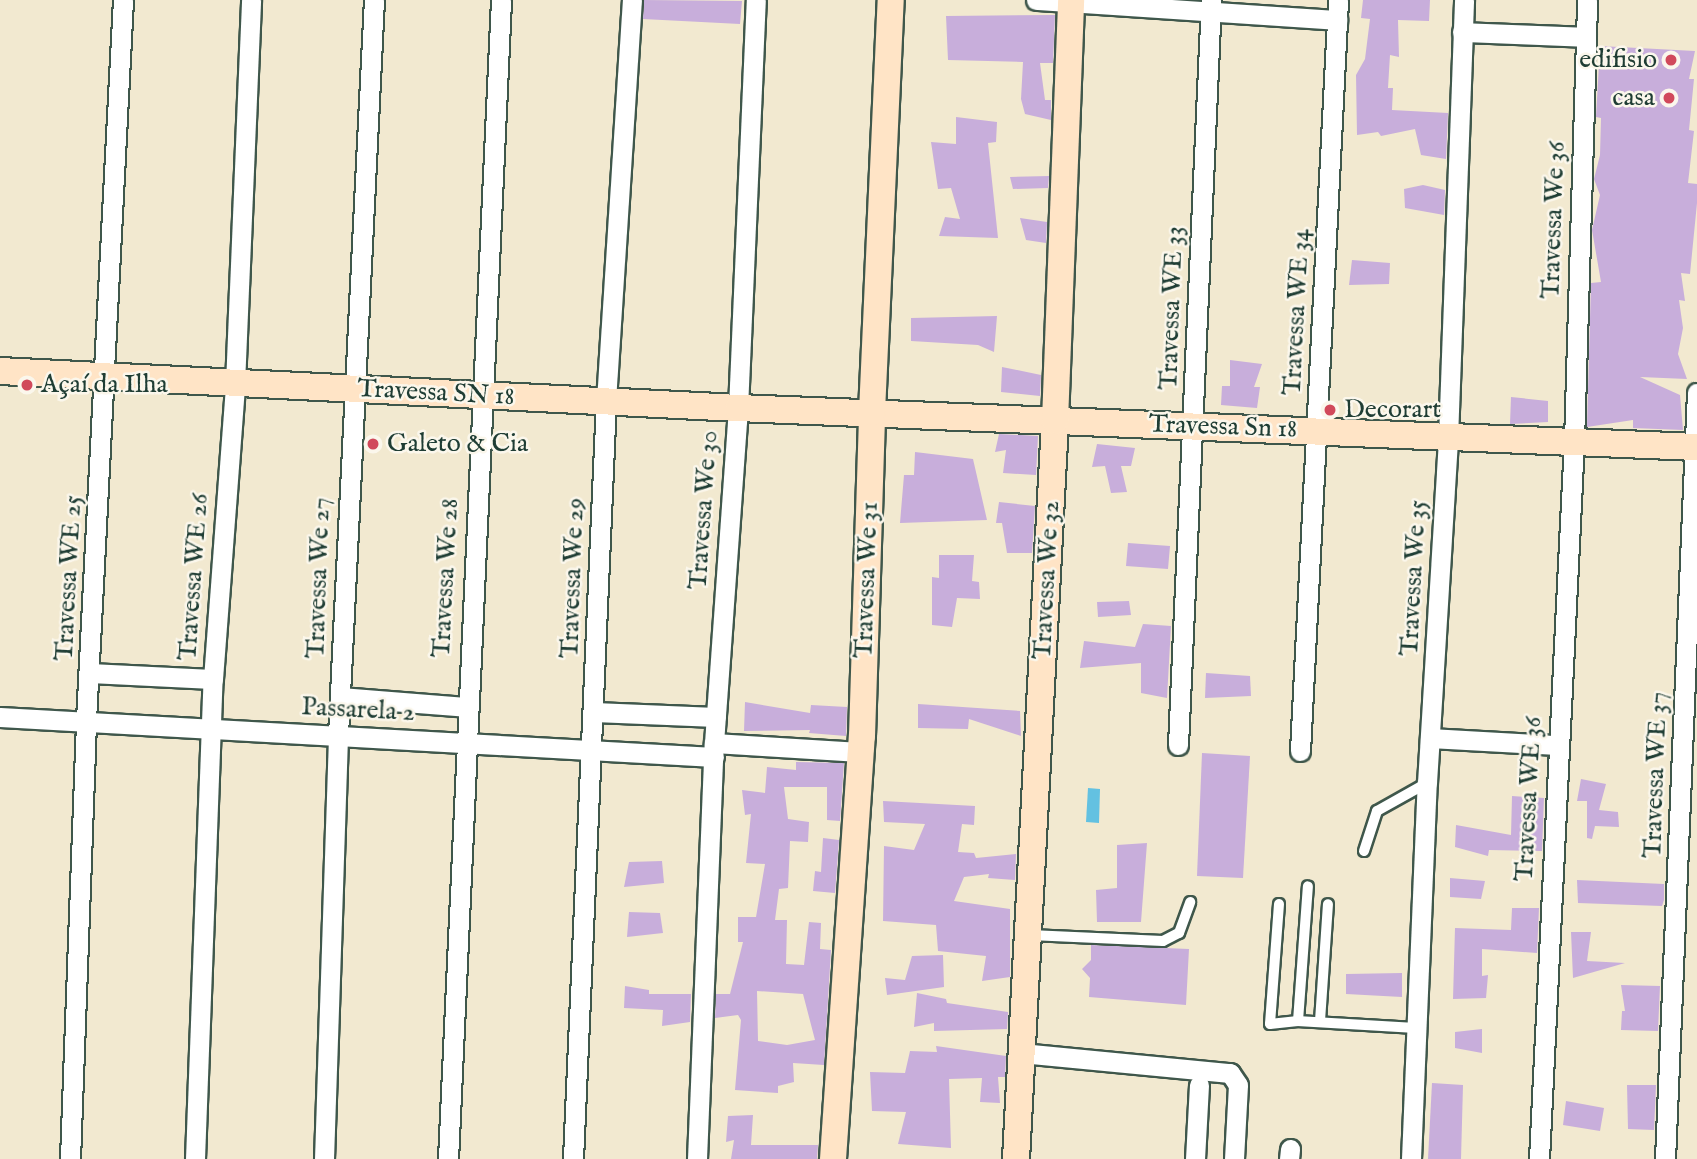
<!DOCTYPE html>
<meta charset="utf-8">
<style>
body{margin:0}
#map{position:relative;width:1697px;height:1159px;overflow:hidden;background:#f2e9d0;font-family:"IM FELL English",serif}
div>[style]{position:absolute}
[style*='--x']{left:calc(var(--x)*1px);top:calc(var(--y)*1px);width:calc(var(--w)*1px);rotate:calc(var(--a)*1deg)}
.water>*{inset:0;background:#63c1e1}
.building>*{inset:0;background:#c8aedb}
.roads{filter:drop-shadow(2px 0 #3f574b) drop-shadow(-2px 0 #3f574b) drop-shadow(0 2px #3f574b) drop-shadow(0 -2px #3f574b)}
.lane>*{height:10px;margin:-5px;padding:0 5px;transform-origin:5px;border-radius:5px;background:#fff}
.street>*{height:19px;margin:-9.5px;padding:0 9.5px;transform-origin:9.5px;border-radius:9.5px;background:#fff}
.secondary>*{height:26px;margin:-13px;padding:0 13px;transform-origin:13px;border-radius:13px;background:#ffe4c6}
.dots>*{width:19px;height:19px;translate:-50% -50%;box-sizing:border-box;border:4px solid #fbf7ec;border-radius:50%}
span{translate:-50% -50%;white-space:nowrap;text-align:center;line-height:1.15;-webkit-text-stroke:5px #fbf7ec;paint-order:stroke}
.poi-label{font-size:26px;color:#1f3d34}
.right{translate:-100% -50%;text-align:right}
.left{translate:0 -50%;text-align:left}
.street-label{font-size:26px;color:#1f3d34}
</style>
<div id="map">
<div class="water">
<i style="clip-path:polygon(1088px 788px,1100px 789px,1099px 823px,1086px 822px)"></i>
</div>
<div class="building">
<i style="clip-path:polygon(644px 0,742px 1px,740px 24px,643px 19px)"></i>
<i style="clip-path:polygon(1363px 0,1430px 0,1429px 21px,1398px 20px,1399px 57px,1390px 55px,1388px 88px,1393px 88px,1392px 110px,1448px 113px,1446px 159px,1421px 155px,1415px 129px,1381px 136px,1378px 132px,1357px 135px,1356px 75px,1365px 59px,1370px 19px,1361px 18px)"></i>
<i style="clip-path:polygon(1055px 15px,1053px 63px,1040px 63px,1045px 100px,1051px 100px,1051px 120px,1025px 114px,1021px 99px,1023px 62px,948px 60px,946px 16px)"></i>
<i style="clip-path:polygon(1600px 46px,1695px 51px,1689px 79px,1694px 79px,1689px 130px,1694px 131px,1688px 183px,1697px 184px,1697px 203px,1690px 274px,1681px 273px,1685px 301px,1679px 300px,1683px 328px,1678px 354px,1687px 379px,1640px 377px,1680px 395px,1683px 430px,1633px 428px,1633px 420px,1587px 427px,1591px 283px,1601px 282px,1592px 230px,1600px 195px,1594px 179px,1600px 155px,1601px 118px,1596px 117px)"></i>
<i style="clip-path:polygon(956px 117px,997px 122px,996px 142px,988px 143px,998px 238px,939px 236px,945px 217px,960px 219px,951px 188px,938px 189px,931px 142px,956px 144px)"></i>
<i style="clip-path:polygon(1049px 176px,1048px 188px,1013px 189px,1010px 177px)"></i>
<i style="clip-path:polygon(1423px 185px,1445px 190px,1444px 215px,1405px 208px,1404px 189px)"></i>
<i style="clip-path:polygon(1020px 218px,1047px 222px,1046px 243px,1026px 240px)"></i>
<i style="clip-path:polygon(1352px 260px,1390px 263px,1389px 284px,1349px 285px)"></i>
<i style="clip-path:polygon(997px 316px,994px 352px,978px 345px,911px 341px,911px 318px)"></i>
<i style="clip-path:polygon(1230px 360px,1262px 364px,1254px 387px,1260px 387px,1257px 408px,1221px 405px,1222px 386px,1230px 386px)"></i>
<i style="clip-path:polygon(1002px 367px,1041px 375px,1040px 396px,1001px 392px)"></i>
<i style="clip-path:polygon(1511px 397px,1548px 401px,1548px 422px,1510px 424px)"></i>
<i style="clip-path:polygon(999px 434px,1038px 436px,1036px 475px,1003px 473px,1006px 450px,995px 452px)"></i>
<i style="clip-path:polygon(1097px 444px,1135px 448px,1131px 466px,1121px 466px,1127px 492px,1111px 493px,1105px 466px,1092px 467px)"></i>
<i style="clip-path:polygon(915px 452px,973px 459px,987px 520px,900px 523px,904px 475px,914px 475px)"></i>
<i style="clip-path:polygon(999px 502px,1035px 506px,1032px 553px,1007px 553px,1002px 523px,996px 523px)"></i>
<i style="clip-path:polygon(1128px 543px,1170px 546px,1168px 569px,1126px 566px)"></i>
<i style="clip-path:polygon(939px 555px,974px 555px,972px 581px,979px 582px,980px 599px,957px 598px,952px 627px,932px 625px,932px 577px,939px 578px)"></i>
<i style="clip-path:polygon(1129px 601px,1131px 615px,1098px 617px,1097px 602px)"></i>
<i style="clip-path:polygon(1143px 624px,1171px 626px,1167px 698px,1141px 693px,1141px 663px,1080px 668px,1084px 641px,1135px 647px)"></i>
<i style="clip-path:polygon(1206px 673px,1250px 676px,1251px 696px,1205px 698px)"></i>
<i style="clip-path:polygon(745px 702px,810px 713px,811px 705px,847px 707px,846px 736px,809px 733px,810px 730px,744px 731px)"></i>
<i style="clip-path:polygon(918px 704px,1020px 711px,1021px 736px,969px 719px,968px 729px,918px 728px)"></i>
<i style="clip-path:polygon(1202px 753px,1250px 756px,1243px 878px,1197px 876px)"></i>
<i style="clip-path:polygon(evenodd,796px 762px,844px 763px,840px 821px,827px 820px,827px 787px,784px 787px,788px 819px,809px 822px,808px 842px,790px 841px,788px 888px,779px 889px,775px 920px,787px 920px,786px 964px,804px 965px,809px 922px,821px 923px,820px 949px,831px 950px,824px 1065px,793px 1063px,794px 1082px,778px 1086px,778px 1093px,735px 1090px,741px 1020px,738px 1015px,715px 1018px,716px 994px,730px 994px,743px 942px,738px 942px,738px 917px,756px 917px,765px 864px,746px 863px,751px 814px,745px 815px,742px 790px,765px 793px,767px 767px,796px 770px,796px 762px,757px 991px,803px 994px,815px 1040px,787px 1045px,758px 1041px,757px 991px)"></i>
<i style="clip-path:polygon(1581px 779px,1606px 784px,1599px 810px,1618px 812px,1619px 827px,1595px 826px,1592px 839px,1587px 838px,1587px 801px,1577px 801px)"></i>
<i style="clip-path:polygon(1512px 796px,1544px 798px,1542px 851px,1489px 850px,1488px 856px,1455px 847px,1456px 825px,1511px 835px)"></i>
<i style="clip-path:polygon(883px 801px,975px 806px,974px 825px,962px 824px,958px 852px,974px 853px,976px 858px,1016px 854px,1015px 880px,988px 878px,989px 874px,964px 877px,954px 901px,1010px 909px,1010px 977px,982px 981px,986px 956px,938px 951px,936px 925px,883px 921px,884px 846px,914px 850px,925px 824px,884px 822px)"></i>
<i style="clip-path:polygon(823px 838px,839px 840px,835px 893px,813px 891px,815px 871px,821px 872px)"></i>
<i style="clip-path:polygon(1147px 843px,1141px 922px,1097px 922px,1096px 890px,1117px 888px,1117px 845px)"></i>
<i style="clip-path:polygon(662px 861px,664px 883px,624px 887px,629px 862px)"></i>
<i style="clip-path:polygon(1450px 878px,1485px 881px,1481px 899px,1450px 897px)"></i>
<i style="clip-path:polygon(1577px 880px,1664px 884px,1664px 900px,1662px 906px,1578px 903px)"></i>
<i style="clip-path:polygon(1512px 908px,1539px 908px,1537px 953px,1482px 949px,1482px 976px,1488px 975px,1486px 998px,1453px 999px,1455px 928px,1511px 930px)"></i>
<i style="clip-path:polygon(629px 912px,660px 913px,663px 933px,627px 937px)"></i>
<i style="clip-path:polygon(1571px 932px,1591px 932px,1587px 961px,1625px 963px,1573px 978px)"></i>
<i style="clip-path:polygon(1091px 945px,1189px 949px,1186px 1005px,1089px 997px,1090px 978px,1082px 969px,1091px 960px)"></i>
<i style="clip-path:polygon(943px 955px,944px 987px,887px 995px,885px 978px,905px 980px,912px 956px)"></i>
<i style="clip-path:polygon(1402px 973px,1402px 997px,1346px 994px,1346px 974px)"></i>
<i style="clip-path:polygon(1621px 985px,1660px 986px,1658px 1031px,1621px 1030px,1622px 1011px,1625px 1011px)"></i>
<i style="clip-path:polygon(625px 986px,649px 990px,649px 994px,691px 994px,690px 1022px,662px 1026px,663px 1010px,624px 1008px)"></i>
<i style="clip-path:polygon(917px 993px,946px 999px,947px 1003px,1008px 1012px,1007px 1029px,934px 1031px,934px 1023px,914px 1027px)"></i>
<i style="clip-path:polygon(1482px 1029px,1482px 1053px,1455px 1048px,1455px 1032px)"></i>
<i style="clip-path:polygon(936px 1046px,1006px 1056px,1005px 1077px,998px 1077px,1000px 1103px,980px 1102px,982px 1078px,949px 1079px,951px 1148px,898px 1144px,906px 1112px,872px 1111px,870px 1072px,905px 1073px,910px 1051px,937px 1052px)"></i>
<i style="clip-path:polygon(1432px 1083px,1463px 1085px,1461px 1159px,1428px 1159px)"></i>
<i style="clip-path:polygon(1627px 1085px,1656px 1085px,1654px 1130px,1628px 1129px)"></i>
<i style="clip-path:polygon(1566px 1101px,1604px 1108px,1600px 1131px,1563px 1125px)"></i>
<i style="clip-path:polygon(753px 1115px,751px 1145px,818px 1145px,817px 1159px,731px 1159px,734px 1140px,726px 1142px,728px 1116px)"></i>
</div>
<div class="roads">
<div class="lane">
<i style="--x:1364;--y:851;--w:42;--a:-72"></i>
<i style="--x:1377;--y:811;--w:57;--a:-29.2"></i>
<i style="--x:1279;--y:904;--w:120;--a:94.3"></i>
<i style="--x:1270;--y:1024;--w:28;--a:-6"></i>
<i style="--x:1298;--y:1021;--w:117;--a:3.4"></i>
<i style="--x:1030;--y:935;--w:133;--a:2.6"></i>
<i style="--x:1163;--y:941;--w:18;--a:-27"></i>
<i style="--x:1179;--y:933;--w:33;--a:-70"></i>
<i style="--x:1298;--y:1021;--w:135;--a:-85.8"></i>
<i style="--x:1320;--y:1021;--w:117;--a:-86.1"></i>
</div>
<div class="street">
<i style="--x:1036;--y:0;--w:302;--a:3.8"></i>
<i style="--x:1462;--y:32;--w:124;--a:2.3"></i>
<i style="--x:89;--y:673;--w:124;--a:2.8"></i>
<i style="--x:340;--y:697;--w:126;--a:4.5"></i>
<i style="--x:594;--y:712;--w:122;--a:2.3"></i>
<i style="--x:0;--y:717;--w:715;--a:3.21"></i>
<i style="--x:1430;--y:738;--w:127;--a:3.2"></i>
<i style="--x:714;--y:743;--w:146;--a:3.5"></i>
<i style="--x:1178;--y:745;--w:746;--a:-87.46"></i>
<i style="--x:1300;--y:751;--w:752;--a:-87.1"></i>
<i style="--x:1021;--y:1053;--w:210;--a:5.5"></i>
<i style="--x:1230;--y:1073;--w:14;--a:56"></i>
<i style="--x:1238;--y:1085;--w:74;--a:93.1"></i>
<i style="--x:70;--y:1159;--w:439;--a:-87.9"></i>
<i style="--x:86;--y:720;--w:721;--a:-87.06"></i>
<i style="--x:195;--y:1159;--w:480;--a:-87.9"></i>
<i style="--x:213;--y:679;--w:296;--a:-85.7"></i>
<i style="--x:235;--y:384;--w:384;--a:-87.6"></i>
<i style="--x:324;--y:1159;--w:424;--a:-88.1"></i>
<i style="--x:338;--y:735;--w:736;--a:-87.2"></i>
<i style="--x:448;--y:1159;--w:1160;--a:-87.38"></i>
<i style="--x:573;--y:1159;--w:759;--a:-87.51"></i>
<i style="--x:606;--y:401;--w:402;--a:-86.3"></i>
<i style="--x:697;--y:1159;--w:416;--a:-87.7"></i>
<i style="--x:714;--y:743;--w:336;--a:-85.9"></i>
<i style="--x:738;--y:408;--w:408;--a:-87.5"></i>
<i style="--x:1195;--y:1159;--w:74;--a:-86.9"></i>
<i style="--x:1289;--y:1159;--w:10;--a:-84"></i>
<i style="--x:1411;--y:1159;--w:376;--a:-87.6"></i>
<i style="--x:1427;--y:783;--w:346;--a:-86.5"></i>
<i style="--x:1448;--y:438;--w:438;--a:-87.9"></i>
<i style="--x:1539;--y:1159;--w:718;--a:-87.21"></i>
<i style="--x:1574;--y:442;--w:442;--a:-88.3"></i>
<i style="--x:1665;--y:1159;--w:767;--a:-87.61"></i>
</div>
<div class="secondary">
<i style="--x:0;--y:371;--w:739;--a:2.87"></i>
<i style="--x:738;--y:408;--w:960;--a:2.33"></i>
<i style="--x:833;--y:1159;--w:424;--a:-86.1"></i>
<i style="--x:862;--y:736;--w:324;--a:-88.2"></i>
<i style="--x:872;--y:412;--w:412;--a:-87.4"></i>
<i style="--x:1016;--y:1159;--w:739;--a:-86.97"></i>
<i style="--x:1055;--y:421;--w:421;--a:-87.8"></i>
</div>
</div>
<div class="dots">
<i style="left:1671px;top:60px;background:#d1495b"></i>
<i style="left:1669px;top:98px;background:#d1495b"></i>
<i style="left:27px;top:385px;background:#d1495b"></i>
<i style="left:1330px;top:410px;background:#d1495b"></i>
<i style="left:373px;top:444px;background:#d1495b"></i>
</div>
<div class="poi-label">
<span class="right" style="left:1657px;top:60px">edifisio</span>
<span class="right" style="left:1655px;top:98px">casa</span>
<span class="left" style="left:41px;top:385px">Açaí da Ilha</span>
<span class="left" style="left:1344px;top:410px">Decorart</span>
<span class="left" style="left:387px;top:444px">Galeto &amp; Cia</span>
</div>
<div class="street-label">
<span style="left:1554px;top:220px;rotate:-88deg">Travessa We 36</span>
<span style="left:1172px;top:308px;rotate:-88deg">Travessa WE 33</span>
<span style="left:1297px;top:312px;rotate:-87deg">Travessa WE 34</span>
<span style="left:436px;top:393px;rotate:3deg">Travessa SN 18</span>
<span style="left:1223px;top:427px;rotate:2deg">Travessa Sn 18</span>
<span style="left:704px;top:510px;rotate:-86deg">Travessa We 30</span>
<span style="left:194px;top:577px;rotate:-86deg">Travessa WE 26</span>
<span style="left:69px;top:578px;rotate:-87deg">Travessa WE 25</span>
<span style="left:319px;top:578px;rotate:-88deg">Travessa We 27</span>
<span style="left:446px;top:578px;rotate:-87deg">Travessa We 28</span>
<span style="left:573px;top:578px;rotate:-88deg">Travessa We 29</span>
<span style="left:1414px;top:578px;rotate:-87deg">Travessa We 35</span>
<span style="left:867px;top:580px;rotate:-88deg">Travessa We 31</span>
<span style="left:1047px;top:580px;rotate:-87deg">Travessa We 32</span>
<span style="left:358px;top:710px;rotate:3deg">Passarela 2</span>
<span style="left:1656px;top:775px;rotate:-88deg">Travessa WE 37</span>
<span style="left:1529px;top:799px;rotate:-87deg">Travessa WE 36</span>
</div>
</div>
